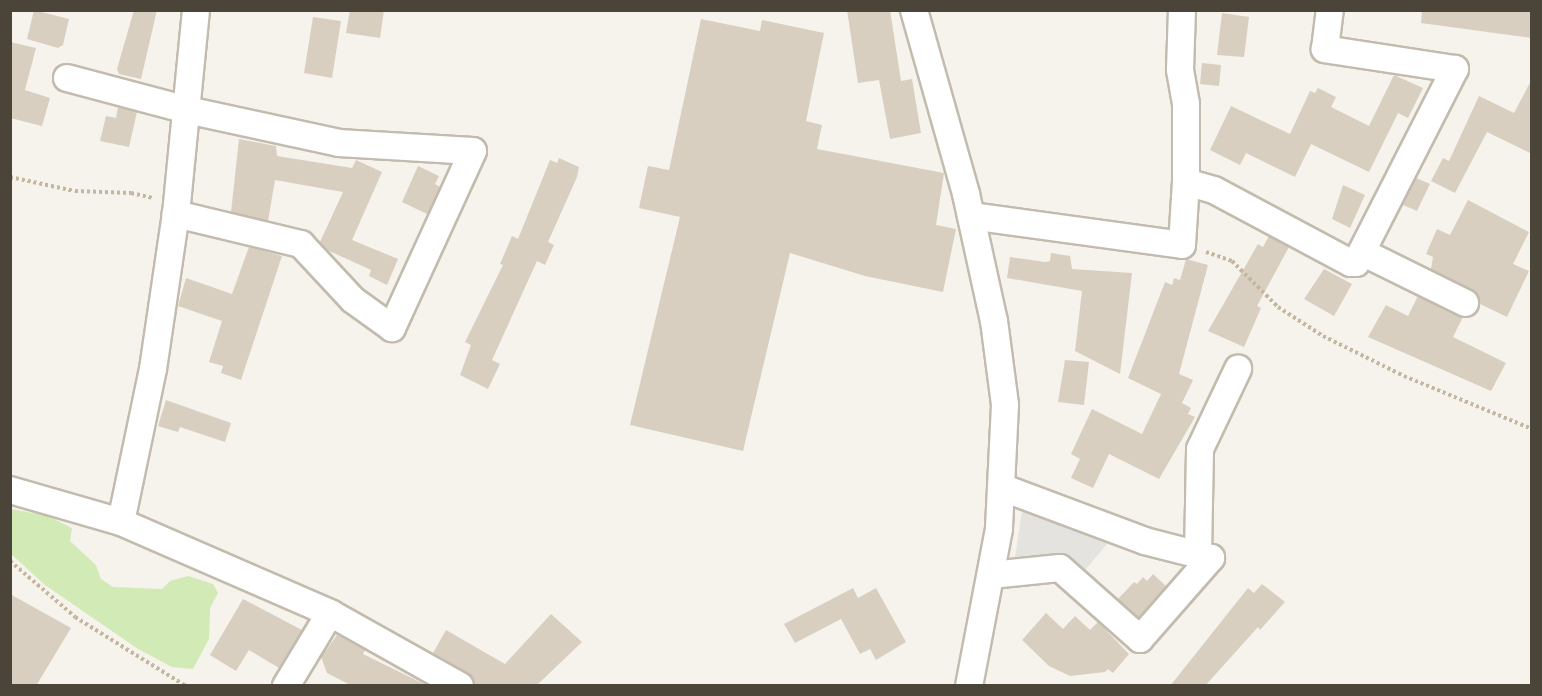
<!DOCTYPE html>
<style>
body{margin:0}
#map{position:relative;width:1542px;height:696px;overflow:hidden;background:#f6f3ec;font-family:"Fira Sans",sans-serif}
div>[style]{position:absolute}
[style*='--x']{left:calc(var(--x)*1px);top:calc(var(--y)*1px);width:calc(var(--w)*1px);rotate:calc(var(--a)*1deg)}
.green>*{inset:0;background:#d2eab5}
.parking>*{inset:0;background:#e5e3e0}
.building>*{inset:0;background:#d8cfc1}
.path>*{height:4px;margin-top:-2px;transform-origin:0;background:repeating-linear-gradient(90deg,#c4b79f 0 3px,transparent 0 6px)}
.roads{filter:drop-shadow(2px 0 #c2bbae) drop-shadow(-2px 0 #c2bbae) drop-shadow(0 2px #c2bbae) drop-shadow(0 -2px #c2bbae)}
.minor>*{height:26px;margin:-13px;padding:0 13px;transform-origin:13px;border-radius:13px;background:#fff}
span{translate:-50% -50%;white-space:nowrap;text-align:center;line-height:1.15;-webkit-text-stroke:5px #fff;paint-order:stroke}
.frame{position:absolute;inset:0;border:12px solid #4b4439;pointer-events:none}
</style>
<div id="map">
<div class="green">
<i style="clip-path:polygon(11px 509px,48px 516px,72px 528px,70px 541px,96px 565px,101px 579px,113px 587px,162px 589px,170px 581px,188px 576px,213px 584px,218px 593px,210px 608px,209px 639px,193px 669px,172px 667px,138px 649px,45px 585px,11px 554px)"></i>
</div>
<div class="parking">
<i style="clip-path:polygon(1023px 505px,1112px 538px,1080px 576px,1014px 563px)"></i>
</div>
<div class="building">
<i style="clip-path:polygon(34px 10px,69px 19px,63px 45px,58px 48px,27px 39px)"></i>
<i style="clip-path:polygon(134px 10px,157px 10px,141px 79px,119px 74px,117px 69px)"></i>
<i style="clip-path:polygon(350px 10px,384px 10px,380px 38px,346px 33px)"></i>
<i style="clip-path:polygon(847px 10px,890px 10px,901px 81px,912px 79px,921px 133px,890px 139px,879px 80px,858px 83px)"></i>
<i style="clip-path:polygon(1422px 10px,1532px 12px,1532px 38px,1421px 23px)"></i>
<i style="clip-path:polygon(1222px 13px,1249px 17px,1244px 57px,1217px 55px)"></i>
<i style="clip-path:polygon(313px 17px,341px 21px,332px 78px,304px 73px)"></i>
<i style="clip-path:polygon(701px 19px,760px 31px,762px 20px,824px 33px,806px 121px,822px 125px,817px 149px,944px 173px,936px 225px,956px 229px,943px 292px,865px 276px,790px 253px,743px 451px,630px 425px,680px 217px,639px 208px,648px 166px,669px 170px)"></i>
<i style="clip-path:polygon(10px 42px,36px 48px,25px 90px,50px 98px,42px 126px,10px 118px)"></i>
<i style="clip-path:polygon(1202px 63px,1221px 65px,1219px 86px,1200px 84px)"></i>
<i style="clip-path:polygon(1394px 75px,1423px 88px,1408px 118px,1398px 113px,1369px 172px,1311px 144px,1295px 177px,1246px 153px,1240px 165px,1210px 150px,1231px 106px,1290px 134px,1310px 91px,1315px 93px,1318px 88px,1336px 97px,1331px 107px,1369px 126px)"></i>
<i style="clip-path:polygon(1532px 79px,1532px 154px,1487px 132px,1455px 193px,1431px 181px,1443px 158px,1449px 161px,1479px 96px,1514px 113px)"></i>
<i style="clip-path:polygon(118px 107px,137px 112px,129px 147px,100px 141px,106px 116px,116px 118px)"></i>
<i style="clip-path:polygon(239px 139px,276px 146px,277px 156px,352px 168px,356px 160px,382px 172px,352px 240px,398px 259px,387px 285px,369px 276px,371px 270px,327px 250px,320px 242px,343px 192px,275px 180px,268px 221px,231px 212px)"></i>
<i style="clip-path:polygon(559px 158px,579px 167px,577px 177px,548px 242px,554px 245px,545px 265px,537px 261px,492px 360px,500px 364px,488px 389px,460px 375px,471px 345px,465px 342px,503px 265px,500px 264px,512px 236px,518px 239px,550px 160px,557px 163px)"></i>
<i style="clip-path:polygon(418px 166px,439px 176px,435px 184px,440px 187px,427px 214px,402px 202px)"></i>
<i style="clip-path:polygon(1416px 178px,1430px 184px,1417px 211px,1403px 205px)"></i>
<i style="clip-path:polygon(1343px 185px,1365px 195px,1350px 228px,1332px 219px)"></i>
<i style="clip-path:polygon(1468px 200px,1529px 232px,1513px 264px,1529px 271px,1507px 317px,1480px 304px,1472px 290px,1431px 269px,1433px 257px,1426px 254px,1437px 229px,1450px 235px)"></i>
<i style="clip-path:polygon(1269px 236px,1289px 247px,1257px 306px,1261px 308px,1244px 347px,1208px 331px,1258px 244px,1263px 247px)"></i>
<i style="clip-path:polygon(249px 247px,282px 256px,241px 380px,221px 373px,223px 366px,209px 362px,222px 321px,178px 306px,186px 278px,232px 294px)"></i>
<i style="clip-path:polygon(1051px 253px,1070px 256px,1072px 269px,1132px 273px,1120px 374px,1075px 351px,1082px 291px,1007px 278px,1010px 257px,1045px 262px,1050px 261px)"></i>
<i style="clip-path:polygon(1186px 259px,1208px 265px,1179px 374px,1193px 380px,1182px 403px,1191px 408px,1188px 414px,1195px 417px,1159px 479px,1109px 454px,1093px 488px,1071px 478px,1080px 459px,1071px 454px,1092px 409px,1142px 434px,1161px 394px,1128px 378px,1165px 282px,1172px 285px,1174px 278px,1180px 280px)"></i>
<i style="clip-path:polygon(1324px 269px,1352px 284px,1334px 316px,1304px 299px)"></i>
<i style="clip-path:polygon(1418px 296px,1463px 317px,1453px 337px,1506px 363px,1491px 391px,1368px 337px,1386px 305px,1408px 316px)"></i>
<i style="clip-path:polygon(1065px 360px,1089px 362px,1084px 405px,1058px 402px)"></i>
<i style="clip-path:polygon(166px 400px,231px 423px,225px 442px,180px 427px,178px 432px,158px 426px)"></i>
<i style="clip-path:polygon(1153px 574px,1166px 586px,1139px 618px,1118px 599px,1134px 582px,1137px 584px,1143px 577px,1147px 581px)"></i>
<i style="clip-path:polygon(1262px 584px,1285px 602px,1260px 630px,1258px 627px,1205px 686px,1170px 686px,1248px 588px,1254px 593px)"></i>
<i style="clip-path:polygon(853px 588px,858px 598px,876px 588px,906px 642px,876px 660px,870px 649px,860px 654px,841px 619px,795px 643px,784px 624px)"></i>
<i style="clip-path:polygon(10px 594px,71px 628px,36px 686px,10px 686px)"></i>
<i style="clip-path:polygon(243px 599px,302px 630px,279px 668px,249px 650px,236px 671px,210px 655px)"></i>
<i style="clip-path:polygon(1046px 613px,1063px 629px,1075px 616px,1090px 630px,1098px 622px,1129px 654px,1113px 673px,1108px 669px,1105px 672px,1070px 676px,1049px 666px,1022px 640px)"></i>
<i style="clip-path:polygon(551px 614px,582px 642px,536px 686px,475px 686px,468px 673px,433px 653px,446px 630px,505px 664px)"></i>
<i style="clip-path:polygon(337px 635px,365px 650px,363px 654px,428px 686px,352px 686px,327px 673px,321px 657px)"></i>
</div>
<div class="path">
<i style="--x:10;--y:177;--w:66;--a:12.2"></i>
<i style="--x:75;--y:191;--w:56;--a:2"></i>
<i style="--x:131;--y:193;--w:23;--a:13"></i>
<i style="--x:1206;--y:252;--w:28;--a:19"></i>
<i style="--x:1232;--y:261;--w:65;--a:45"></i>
<i style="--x:1278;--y:307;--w:54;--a:32.8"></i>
<i style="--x:1323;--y:336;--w:90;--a:26.3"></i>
<i style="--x:1404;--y:376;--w:139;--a:22.5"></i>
<i style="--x:10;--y:561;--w:86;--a:40.7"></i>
<i style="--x:75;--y:617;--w:131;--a:31.9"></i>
</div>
<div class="roads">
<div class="minor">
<i style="--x:914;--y:10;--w:191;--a:74.2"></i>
<i style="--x:966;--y:194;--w:130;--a:77.6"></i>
<i style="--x:994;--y:321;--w:85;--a:82.5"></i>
<i style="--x:1005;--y:405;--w:124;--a:92.8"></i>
<i style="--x:999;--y:529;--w:160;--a:100.8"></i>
<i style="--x:67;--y:78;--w:124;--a:14.9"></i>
<i style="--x:187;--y:110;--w:156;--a:12.2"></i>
<i style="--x:339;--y:143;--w:134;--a:3.4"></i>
<i style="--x:473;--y:151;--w:195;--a:114.6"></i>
<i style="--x:392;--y:328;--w:48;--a:-144.3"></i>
<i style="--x:353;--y:300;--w:76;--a:-132.9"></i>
<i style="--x:301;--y:244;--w:129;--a:-166.5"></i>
<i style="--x:1186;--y:182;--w:29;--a:16"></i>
<i style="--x:1214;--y:190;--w:155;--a:28.1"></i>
<i style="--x:1351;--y:263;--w:5;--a:0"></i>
<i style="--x:1356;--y:263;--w:218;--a:-63"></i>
<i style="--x:1455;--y:69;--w:132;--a:-171.3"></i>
<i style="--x:1325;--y:49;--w:39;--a:-83"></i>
<i style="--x:971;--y:216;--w:213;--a:7.8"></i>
<i style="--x:1182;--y:245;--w:63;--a:-86.4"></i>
<i style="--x:1186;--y:182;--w:78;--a:-90"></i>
<i style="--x:1186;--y:104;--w:35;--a:-100"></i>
<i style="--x:1180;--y:70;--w:60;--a:-88.1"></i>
<i style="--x:1362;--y:252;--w:115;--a:26.3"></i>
<i style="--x:10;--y:490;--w:116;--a:16.1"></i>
<i style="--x:121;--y:522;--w:228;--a:23.5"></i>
<i style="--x:330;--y:613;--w:149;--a:29.3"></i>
<i style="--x:121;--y:522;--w:156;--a:-78.2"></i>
<i style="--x:153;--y:369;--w:157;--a:-81.6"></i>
<i style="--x:176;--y:214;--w:205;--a:-84.4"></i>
<i style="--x:1198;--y:555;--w:106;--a:-88.9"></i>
<i style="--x:1200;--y:449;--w:89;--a:-64.6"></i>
<i style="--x:991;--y:575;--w:69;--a:-5.8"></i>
<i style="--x:1060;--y:568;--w:107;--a:41.6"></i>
<i style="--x:1140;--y:639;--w:108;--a:-48.8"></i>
<i style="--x:1211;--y:558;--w:68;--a:-165.6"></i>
<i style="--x:1145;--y:541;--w:152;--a:-159.5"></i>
<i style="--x:286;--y:686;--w:85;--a:-58.9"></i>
</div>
</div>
<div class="frame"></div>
</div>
